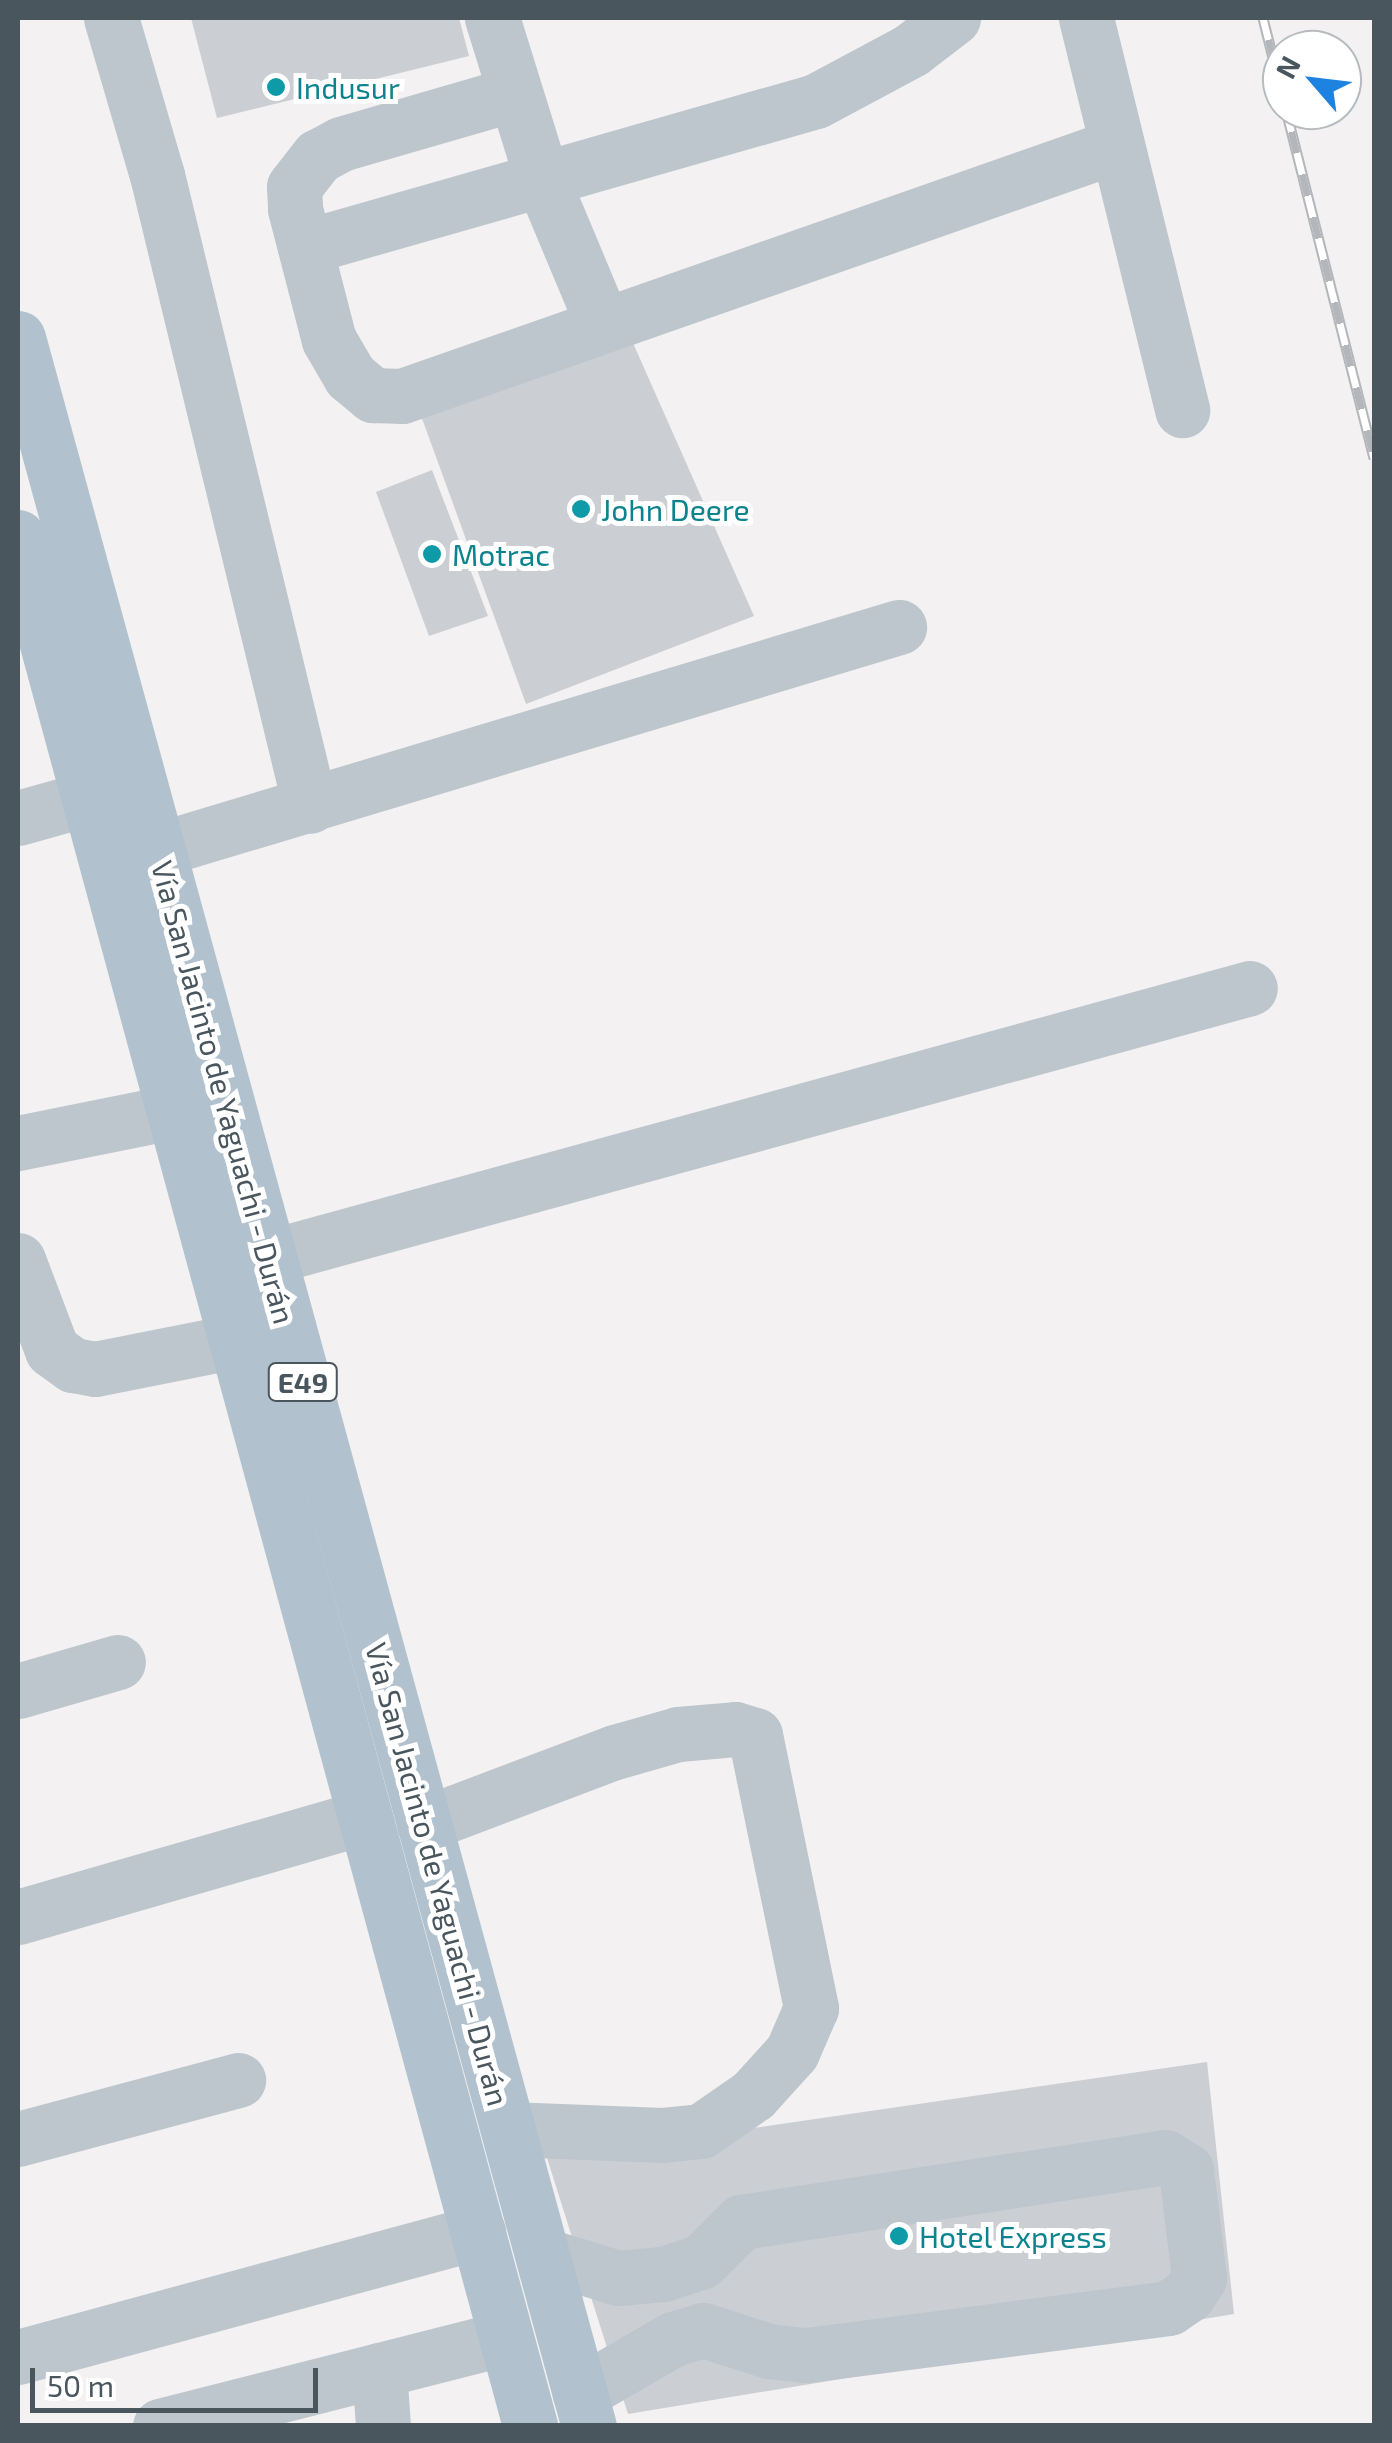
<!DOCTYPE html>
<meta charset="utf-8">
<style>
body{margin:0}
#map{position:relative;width:1392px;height:2443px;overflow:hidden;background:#f3f1f1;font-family:"Exo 2",sans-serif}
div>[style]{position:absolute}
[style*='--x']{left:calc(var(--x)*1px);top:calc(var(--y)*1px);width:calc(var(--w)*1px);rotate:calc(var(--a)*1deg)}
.building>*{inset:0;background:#cbced3}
.minor>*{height:55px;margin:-27.5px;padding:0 27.5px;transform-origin:27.5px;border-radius:27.5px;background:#bdc6cd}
.major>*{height:55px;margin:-27.5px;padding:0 27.5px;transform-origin:27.5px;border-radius:27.5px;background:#b1c2ce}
.rail>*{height:11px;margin-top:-5.5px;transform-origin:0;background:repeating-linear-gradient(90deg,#fff 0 22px,#b3b6bb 0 44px);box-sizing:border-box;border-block:2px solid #b3b6bb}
.dots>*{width:28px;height:28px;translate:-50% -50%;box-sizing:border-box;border:5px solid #fff;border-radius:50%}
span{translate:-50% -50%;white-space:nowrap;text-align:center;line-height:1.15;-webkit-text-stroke:10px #fff;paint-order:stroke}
.shield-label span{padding:2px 8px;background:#fff;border:2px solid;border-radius:8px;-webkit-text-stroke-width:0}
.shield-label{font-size:28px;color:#49565e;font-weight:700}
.culture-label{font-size:30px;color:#0d838f}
.left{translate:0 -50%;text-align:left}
.street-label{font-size:30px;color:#49565e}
.frame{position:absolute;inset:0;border:20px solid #49565e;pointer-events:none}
.north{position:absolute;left:1262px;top:30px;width:100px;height:100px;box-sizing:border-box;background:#fff;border:2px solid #b6bbbf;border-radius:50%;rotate:298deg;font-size:28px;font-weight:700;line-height:40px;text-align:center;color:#49565e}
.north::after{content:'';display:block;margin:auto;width:35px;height:45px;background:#1e82e0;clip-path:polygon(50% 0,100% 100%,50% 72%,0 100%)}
.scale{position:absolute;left:30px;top:2368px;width:288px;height:45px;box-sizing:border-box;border:5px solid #49565e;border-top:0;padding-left:12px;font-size:30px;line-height:35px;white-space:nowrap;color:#49565e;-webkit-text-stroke:8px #fff;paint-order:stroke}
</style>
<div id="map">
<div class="building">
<i style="clip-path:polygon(191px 18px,459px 18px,469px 56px,217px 118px)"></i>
<i style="clip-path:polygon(625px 325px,754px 616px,526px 704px,416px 402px)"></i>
<i style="clip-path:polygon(432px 470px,488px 616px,429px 636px,376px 492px)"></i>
<i style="clip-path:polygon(1207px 2062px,1234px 2314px,628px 2414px,547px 2158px)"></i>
</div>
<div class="minor">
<i style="--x:111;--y:18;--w:164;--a:73.7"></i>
<i style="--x:157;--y:175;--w:649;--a:76.37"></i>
<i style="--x:492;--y:18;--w:169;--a:72.7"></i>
<i style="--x:542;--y:179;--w:158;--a:67.3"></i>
<i style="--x:1086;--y:18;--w:404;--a:76.2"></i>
<i style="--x:513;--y:94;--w:179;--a:163.8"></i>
<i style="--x:341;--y:144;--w:26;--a:152"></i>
<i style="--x:318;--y:156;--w:39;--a:128"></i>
<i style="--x:294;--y:187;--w:22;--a:87"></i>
<i style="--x:295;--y:209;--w:135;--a:75.5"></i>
<i style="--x:329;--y:340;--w:42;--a:59.7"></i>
<i style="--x:350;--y:376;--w:30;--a:40"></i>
<i style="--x:373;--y:395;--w:29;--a:2"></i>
<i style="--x:402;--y:396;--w:757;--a:-19.3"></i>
<i style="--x:305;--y:247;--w:531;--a:-15.95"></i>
<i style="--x:816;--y:101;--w:108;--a:-28.2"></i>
<i style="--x:911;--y:50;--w:53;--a:-37.3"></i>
<i style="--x:18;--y:818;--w:74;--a:-15.7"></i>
<i style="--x:157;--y:850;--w:775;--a:-16.73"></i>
<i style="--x:18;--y:1143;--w:157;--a:-11.4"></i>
<i style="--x:269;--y:1257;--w:1017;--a:-15.33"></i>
<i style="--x:18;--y:1260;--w:96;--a:69.3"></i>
<i style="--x:52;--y:1350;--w:26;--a:36"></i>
<i style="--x:73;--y:1365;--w:22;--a:10"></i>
<i style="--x:95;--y:1369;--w:144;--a:-11.2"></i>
<i style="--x:18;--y:1691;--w:104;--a:-16.2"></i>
<i style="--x:424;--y:1824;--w:204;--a:-20.7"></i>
<i style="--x:615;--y:1752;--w:66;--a:-15.9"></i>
<i style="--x:678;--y:1734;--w:57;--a:-5"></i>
<i style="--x:735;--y:1729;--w:21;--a:17"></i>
<i style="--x:755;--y:1735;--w:279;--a:78.4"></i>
<i style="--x:811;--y:2008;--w:48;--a:113.4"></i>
<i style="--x:792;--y:2052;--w:58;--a:132.2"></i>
<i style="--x:753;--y:2095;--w:63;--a:145.3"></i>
<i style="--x:701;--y:2131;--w:38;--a:174"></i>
<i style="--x:663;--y:2135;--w:155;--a:-177.8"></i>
<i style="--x:18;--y:1917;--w:361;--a:-16.1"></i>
<i style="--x:18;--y:2139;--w:228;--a:-15"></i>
<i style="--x:543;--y:2255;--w:78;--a:17"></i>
<i style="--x:618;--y:2278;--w:45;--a:-5.1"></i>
<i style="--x:663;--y:2274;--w:40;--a:-18"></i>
<i style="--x:701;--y:2262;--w:57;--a:-45"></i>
<i style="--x:741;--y:2222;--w:429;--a:-8.7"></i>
<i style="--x:1165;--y:2157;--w:25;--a:32"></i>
<i style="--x:1186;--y:2170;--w:109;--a:83.1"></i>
<i style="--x:1199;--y:2278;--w:20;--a:123"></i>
<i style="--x:1188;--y:2295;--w:23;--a:146"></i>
<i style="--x:1169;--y:2308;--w:367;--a:172.6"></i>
<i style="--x:805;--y:2355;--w:36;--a:-174"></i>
<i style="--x:769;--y:2351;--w:69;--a:-162.3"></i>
<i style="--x:703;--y:2330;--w:31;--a:163"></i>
<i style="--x:673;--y:2339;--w:108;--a:149.9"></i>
<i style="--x:18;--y:2357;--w:477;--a:-15.2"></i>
<i style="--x:379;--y:2370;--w:56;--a:85.9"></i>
<i style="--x:160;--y:2426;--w:357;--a:-14.3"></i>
</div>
<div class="major">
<i style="--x:18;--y:338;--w:2165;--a:74.71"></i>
<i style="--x:18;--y:537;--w:1957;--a:74.83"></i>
</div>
<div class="rail">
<i style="--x:1263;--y:18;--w:77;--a:75.8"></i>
<i style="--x:1286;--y:110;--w:359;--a:75.8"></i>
</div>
<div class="dots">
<i style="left:276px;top:87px;background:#0f9aa8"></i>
<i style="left:581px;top:509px;background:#0f9aa8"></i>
<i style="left:432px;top:554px;background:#0f9aa8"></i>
<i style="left:899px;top:2236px;background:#0f9aa8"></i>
</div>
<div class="shield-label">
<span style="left:303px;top:1382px">E49</span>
</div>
<div class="culture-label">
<span class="left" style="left:296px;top:87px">Indusur</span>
<span class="left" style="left:601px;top:509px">John Deere</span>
<span class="left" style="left:452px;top:554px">Motrac</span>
<span class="left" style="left:919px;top:2236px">Hotel Express</span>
</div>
<div class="street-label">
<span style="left:224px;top:1092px;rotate:75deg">Vía San Jacinto de Yaguachi - Durán</span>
<span style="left:438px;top:1874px;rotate:75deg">Vía San Jacinto de Yaguachi - Durán</span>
</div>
<div class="frame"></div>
<div class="north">N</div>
<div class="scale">50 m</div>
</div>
